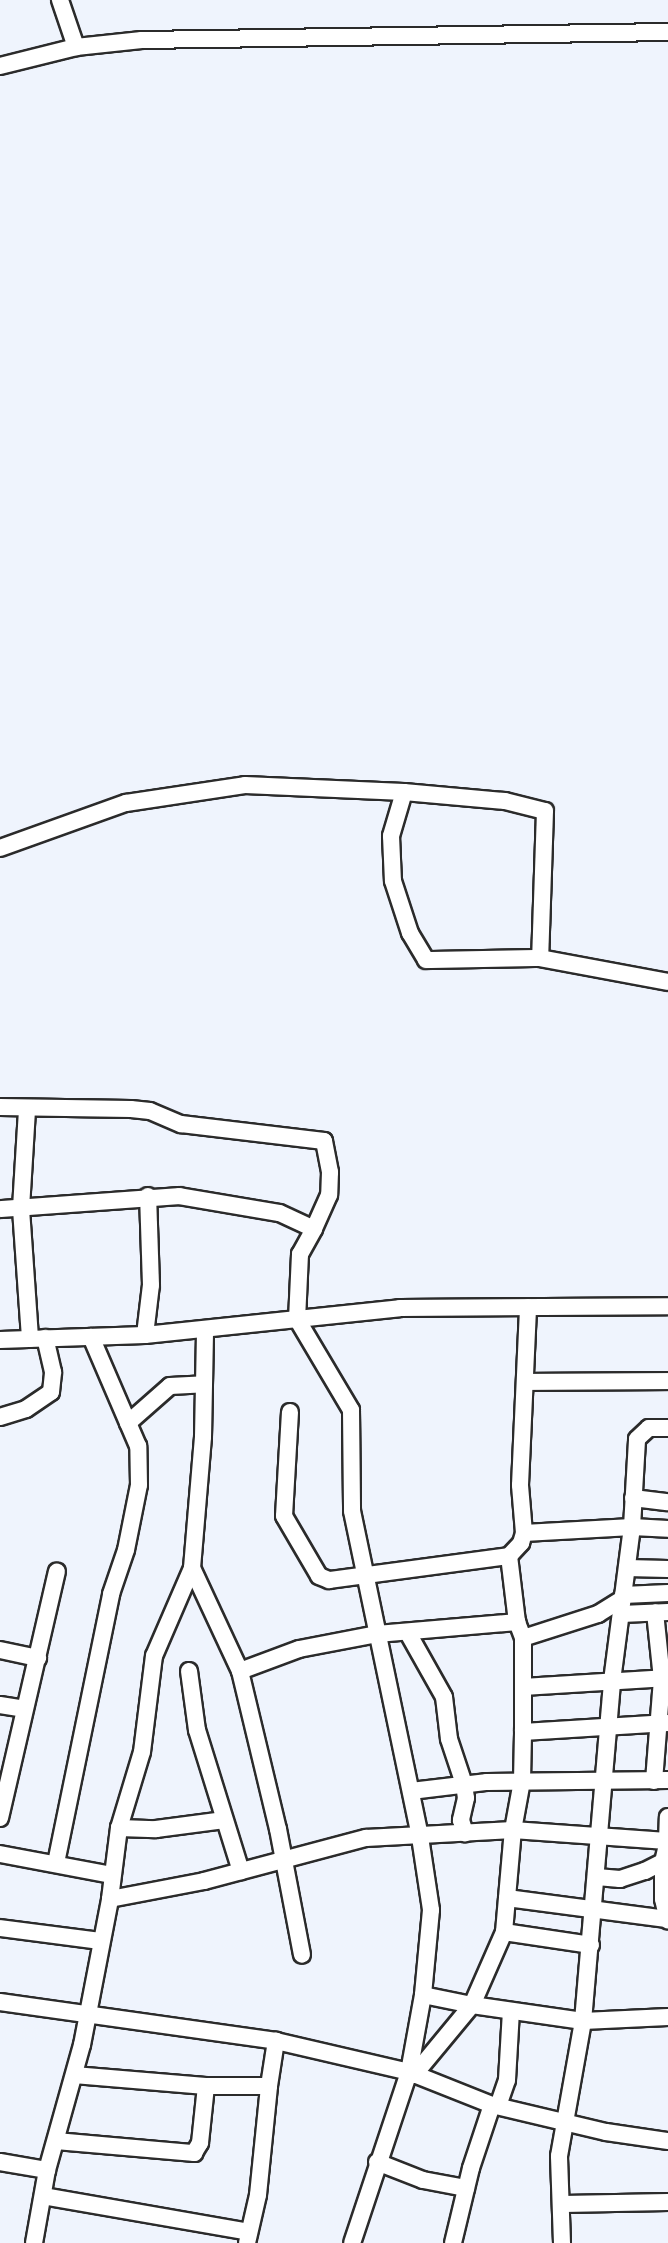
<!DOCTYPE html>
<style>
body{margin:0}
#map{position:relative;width:668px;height:2243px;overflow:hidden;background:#eff4fd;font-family:"Comic Neue",sans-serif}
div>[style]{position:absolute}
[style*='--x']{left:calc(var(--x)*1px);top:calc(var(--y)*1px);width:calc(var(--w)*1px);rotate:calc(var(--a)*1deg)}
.roads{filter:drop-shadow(2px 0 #2b2b2b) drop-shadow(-2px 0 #2b2b2b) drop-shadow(0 2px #2b2b2b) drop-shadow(0 -2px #2b2b2b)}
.minor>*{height:16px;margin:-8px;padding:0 8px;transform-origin:8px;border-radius:8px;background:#fff}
span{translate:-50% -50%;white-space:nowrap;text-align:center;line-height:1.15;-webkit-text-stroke:6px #fff;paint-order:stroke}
</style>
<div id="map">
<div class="roads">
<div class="minor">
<i style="--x:60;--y:0;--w:50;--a:71.2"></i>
<i style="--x:0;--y:66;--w:78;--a:-14"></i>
<i style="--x:76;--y:47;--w:66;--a:-6.1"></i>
<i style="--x:142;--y:40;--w:526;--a:-0.87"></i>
<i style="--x:404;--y:792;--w:46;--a:106.5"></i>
<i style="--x:391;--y:836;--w:45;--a:87.5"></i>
<i style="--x:393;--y:881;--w:55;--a:71.9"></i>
<i style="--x:410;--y:933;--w:31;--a:59"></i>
<i style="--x:426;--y:960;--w:114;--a:-1"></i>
<i style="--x:0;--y:848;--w:134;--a:-19.7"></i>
<i style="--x:126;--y:803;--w:120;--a:-8.6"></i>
<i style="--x:245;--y:785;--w:159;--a:2.5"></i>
<i style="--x:404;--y:792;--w:101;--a:5.1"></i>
<i style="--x:505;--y:801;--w:41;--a:14"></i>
<i style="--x:545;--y:811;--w:147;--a:91.9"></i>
<i style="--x:540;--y:958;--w:130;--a:10.6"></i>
<i style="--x:0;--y:1107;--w:131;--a:0.9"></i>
<i style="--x:131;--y:1109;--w:19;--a:6"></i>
<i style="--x:150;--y:1111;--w:34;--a:23"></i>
<i style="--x:181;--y:1124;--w:144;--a:6.8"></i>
<i style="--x:324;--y:1141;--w:32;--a:79"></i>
<i style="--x:330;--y:1172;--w:23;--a:92"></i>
<i style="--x:329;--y:1195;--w:37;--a:114"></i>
<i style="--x:314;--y:1229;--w:38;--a:-155"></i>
<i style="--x:279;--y:1213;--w:101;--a:-170.4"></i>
<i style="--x:179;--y:1196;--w:179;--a:175.8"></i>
<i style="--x:27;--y:1110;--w:99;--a:93.5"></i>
<i style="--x:21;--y:1209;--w:130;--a:86"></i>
<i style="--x:314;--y:1229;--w:29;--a:119"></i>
<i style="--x:300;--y:1254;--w:65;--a:92.6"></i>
<i style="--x:297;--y:1319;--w:106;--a:59.3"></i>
<i style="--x:351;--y:1410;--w:101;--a:89.4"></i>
<i style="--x:352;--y:1511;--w:333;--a:78.2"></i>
<i style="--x:420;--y:1837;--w:74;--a:81.4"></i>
<i style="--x:431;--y:1910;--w:85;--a:95.4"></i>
<i style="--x:423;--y:1995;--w:78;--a:100.3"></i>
<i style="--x:409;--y:2072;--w:180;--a:108.4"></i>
<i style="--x:145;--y:1335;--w:50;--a:-83.2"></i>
<i style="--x:151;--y:1285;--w:89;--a:-91.9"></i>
<i style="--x:0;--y:1340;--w:145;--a:-2"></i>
<i style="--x:145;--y:1335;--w:256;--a:-6"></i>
<i style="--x:400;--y:1308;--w:268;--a:-0.4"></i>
<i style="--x:525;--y:1382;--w:143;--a:-0.4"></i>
<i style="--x:290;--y:1412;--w:104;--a:93.3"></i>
<i style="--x:284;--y:1516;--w:69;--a:59.7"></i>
<i style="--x:319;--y:1576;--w:11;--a:22"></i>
<i style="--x:329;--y:1580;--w:182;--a:-7.6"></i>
<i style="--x:0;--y:1417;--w:27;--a:-17"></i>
<i style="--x:26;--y:1409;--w:30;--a:-34"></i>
<i style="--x:51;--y:1392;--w:20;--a:-84"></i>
<i style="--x:53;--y:1372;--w:35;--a:-103"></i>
<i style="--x:128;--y:1423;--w:56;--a:-41.4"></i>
<i style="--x:170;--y:1386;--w:34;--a:-3"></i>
<i style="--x:633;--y:1498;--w:35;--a:7"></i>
<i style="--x:524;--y:1533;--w:108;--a:-3.2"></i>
<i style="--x:632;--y:1527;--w:36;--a:3"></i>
<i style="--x:192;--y:1568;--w:114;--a:65"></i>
<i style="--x:240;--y:1671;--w:163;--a:76.5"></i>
<i style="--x:278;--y:1829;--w:128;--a:79.2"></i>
<i style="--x:627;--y:1568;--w:41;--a:1.4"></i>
<i style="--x:623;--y:1595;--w:45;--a:-2.5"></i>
<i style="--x:621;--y:1614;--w:47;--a:-2.4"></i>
<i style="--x:517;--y:1622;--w:17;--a:69"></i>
<i style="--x:523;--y:1638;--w:49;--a:90"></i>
<i style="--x:523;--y:1687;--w:145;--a:-3.6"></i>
<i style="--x:408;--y:1633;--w:73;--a:60.6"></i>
<i style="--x:444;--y:1697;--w:42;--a:83.2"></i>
<i style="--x:449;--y:1739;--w:47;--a:71.6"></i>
<i style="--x:464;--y:1784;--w:14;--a:82"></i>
<i style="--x:466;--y:1798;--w:23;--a:103"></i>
<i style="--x:461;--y:1820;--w:14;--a:73"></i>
<i style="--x:523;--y:1638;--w:79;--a:-17.7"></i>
<i style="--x:598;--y:1614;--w:28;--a:-32"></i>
<i style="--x:0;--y:1650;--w:39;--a:12"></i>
<i style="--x:189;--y:1671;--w:60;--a:82.3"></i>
<i style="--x:197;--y:1730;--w:148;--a:72.7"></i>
<i style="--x:240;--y:1671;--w:63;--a:-20.4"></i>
<i style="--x:299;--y:1649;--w:79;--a:-10.9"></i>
<i style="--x:377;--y:1634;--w:141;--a:-4.9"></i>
<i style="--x:517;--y:1622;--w:66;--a:-96.9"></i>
<i style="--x:509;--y:1556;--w:18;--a:-47"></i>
<i style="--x:521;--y:1543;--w:10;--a:-73"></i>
<i style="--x:524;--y:1533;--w:48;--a:-94.8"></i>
<i style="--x:520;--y:1485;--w:178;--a:-87.4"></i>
<i style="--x:523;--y:1687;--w:45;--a:90"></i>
<i style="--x:0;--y:1705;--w:24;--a:9"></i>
<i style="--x:654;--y:1781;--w:102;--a:-85.5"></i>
<i style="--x:662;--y:1679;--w:67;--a:-96"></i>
<i style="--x:411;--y:1791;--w:77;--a:-6.8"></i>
<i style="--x:487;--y:1782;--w:181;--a:-0.6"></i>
<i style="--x:0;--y:1818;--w:253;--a:-77"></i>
<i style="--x:119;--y:1828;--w:37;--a:2"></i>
<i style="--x:156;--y:1829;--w:69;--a:-7.5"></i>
<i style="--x:0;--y:1854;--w:113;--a:10.7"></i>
<i style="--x:663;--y:1862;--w:37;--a:90"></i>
<i style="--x:663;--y:1899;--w:22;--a:77"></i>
<i style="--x:56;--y:1863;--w:275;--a:-78.4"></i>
<i style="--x:111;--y:1594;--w:46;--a:-71.2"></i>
<i style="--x:126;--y:1550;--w:66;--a:-78.7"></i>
<i style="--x:139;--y:1485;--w:39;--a:-91"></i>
<i style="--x:138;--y:1446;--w:119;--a:-113.3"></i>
<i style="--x:597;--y:1877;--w:23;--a:5"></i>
<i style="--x:620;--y:1879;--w:26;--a:-18"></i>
<i style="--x:645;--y:1871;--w:20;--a:-27"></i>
<i style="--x:663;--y:1862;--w:22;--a:-77"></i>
<i style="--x:507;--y:1898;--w:161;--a:7.5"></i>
<i style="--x:110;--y:1899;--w:96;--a:-10.8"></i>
<i style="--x:204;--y:1881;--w:168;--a:-14.9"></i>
<i style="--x:366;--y:1838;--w:147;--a:-3.1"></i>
<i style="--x:513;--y:1830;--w:154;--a:4.1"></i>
<i style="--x:667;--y:1841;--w:24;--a:-88"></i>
<i style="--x:0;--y:1928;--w:101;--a:7.4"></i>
<i style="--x:504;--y:1932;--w:88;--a:8.5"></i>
<i style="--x:423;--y:1995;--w:50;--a:11.5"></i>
<i style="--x:472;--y:2005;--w:80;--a:-66.3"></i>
<i style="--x:504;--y:1932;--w:102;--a:-85"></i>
<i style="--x:513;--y:1830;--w:50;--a:-79.6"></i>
<i style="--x:522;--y:1781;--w:49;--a:-88.8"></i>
<i style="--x:523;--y:1732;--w:145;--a:-3.6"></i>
<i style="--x:0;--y:2002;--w:279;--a:8"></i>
<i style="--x:276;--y:2041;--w:137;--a:13.1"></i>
<i style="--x:409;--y:2072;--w:89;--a:21.7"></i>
<i style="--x:492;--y:2105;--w:117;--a:13.3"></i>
<i style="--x:606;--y:2132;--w:63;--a:8.3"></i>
<i style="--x:74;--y:2075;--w:132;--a:4.8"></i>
<i style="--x:206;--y:2086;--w:63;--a:0"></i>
<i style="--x:269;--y:2086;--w:46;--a:-81.2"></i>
<i style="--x:414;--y:2075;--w:91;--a:-50.4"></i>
<i style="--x:472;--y:2005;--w:112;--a:8.2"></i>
<i style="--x:583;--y:2021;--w:85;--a:-2.7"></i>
<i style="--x:498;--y:2106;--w:28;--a:-71"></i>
<i style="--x:507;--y:2080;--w:69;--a:-86.7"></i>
<i style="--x:56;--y:2141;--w:139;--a:5"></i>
<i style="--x:194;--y:2153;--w:12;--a:-59"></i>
<i style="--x:200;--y:2143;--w:57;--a:-84"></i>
<i style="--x:0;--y:2162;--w:48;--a:9.7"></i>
<i style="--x:377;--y:2162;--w:49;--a:21.4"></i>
<i style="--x:423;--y:2180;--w:44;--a:10.5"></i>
<i style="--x:43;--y:2196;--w:209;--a:9.9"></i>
<i style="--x:563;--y:2204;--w:105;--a:-1.1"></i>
<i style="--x:34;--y:2243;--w:74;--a:-79.9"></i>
<i style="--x:47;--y:2170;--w:130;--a:-74.4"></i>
<i style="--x:82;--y:2045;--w:149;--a:-79.1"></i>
<i style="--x:110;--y:1899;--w:72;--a:-82.8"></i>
<i style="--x:119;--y:1828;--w:79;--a:-73.2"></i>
<i style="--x:142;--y:1752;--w:97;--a:-82.9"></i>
<i style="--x:154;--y:1656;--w:96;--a:-66.6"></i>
<i style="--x:192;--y:1568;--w:131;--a:-85.2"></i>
<i style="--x:203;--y:1437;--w:108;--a:-88.9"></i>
<i style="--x:247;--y:2243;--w:49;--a:-77.1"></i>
<i style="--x:258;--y:2195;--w:110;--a:-84.2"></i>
<i style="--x:453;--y:2243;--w:77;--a:-76.5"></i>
<i style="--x:471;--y:2168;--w:66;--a:-71.6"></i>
<i style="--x:562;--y:2243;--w:87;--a:-92"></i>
<i style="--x:559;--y:2156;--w:137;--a:-79.9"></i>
<i style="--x:583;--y:2021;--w:341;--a:-85.1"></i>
<i style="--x:612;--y:1681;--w:155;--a:-82.6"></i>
<i style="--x:632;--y:1527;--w:88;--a:-86.7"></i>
<i style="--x:637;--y:1439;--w:16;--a:-43"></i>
<i style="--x:649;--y:1428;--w:19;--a:0"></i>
</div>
</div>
</div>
